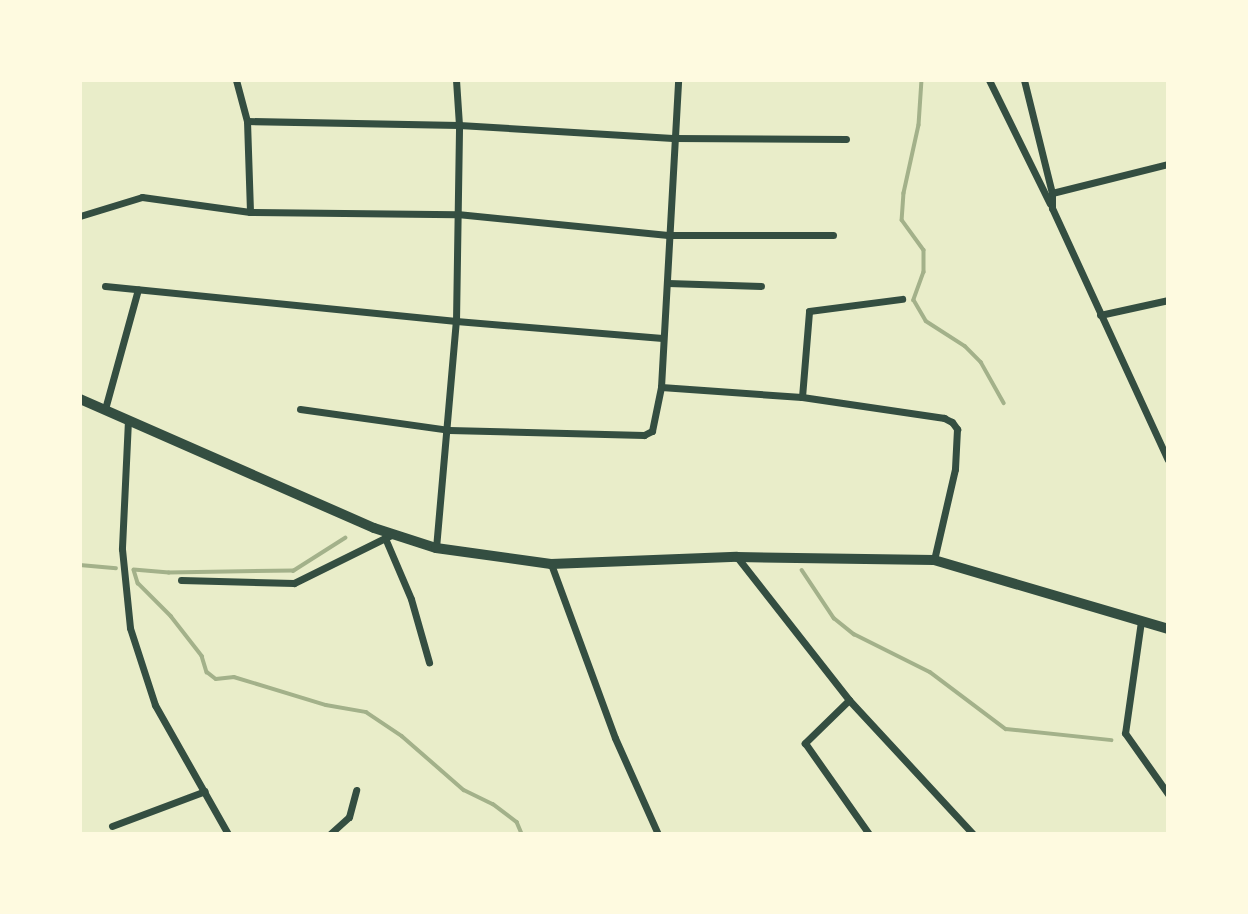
<!DOCTYPE html>
<style>
body{margin:0}
#map{position:relative;width:1248px;height:914px;overflow:hidden;background:#e9edc9;font-family:Quicksand,sans-serif}
div>[style]{position:absolute}
[style*='--x']{left:calc(var(--x)*1px);top:calc(var(--y)*1px);width:calc(var(--w)*1px);rotate:calc(var(--a)*1deg)}
.stream>*{height:3.5px;margin:-1.75px;padding:0 1.75px;transform-origin:1.75px;border-radius:1.75px;background:#a3b18a}
.minor>*{height:7px;margin:-3.5px;padding:0 3.5px;transform-origin:3.5px;border-radius:3.5px;background:#344e41}
.secondary>*{height:10px;margin:-5px;padding:0 5px;transform-origin:5px;border-radius:5px;background:#344e41}
span{translate:-50% -50%;white-space:nowrap;text-align:center;line-height:1.15;-webkit-text-stroke:6px #fefae0;paint-order:stroke}
.frame{position:absolute;inset:0;border:82px solid #fefae0;pointer-events:none}
</style>
<div id="map">
<div class="stream">
<i style="--x:922;--y:80;--w:45;--a:93.8"></i>
<i style="--x:919;--y:125;--w:70;--a:102.4"></i>
<i style="--x:904;--y:193;--w:27;--a:94"></i>
<i style="--x:902;--y:220;--w:37;--a:54"></i>
<i style="--x:924;--y:250;--w:22;--a:90"></i>
<i style="--x:924;--y:272;--w:30;--a:110"></i>
<i style="--x:914;--y:300;--w:24;--a:60"></i>
<i style="--x:926;--y:321;--w:46;--a:32.7"></i>
<i style="--x:965;--y:346;--w:23;--a:45"></i>
<i style="--x:981;--y:362;--w:47;--a:60.7"></i>
<i style="--x:346;--y:538;--w:62;--a:147.6"></i>
<i style="--x:294;--y:571;--w:125;--a:179.1"></i>
<i style="--x:169;--y:573;--w:35;--a:-175"></i>
<i style="--x:134;--y:570;--w:14;--a:73"></i>
<i style="--x:138;--y:583;--w:47;--a:45"></i>
<i style="--x:171;--y:616;--w:51;--a:52.2"></i>
<i style="--x:202;--y:656;--w:17;--a:73"></i>
<i style="--x:207;--y:672;--w:11;--a:38"></i>
<i style="--x:216;--y:679;--w:18;--a:-6"></i>
<i style="--x:234;--y:677;--w:96;--a:16.9"></i>
<i style="--x:326;--y:705;--w:41;--a:9.9"></i>
<i style="--x:366;--y:712;--w:43;--a:33.7"></i>
<i style="--x:402;--y:736;--w:82;--a:41.1"></i>
<i style="--x:464;--y:790;--w:32;--a:26"></i>
<i style="--x:493;--y:804;--w:30;--a:37"></i>
<i style="--x:517;--y:822;--w:13;--a:67"></i>
<i style="--x:80;--y:565;--w:36;--a:5"></i>
<i style="--x:802;--y:570;--w:58;--a:56.3"></i>
<i style="--x:834;--y:618;--w:26;--a:39"></i>
<i style="--x:854;--y:634;--w:85;--a:26.6"></i>
<i style="--x:930;--y:672;--w:95;--a:36.9"></i>
<i style="--x:1006;--y:729;--w:106;--a:6"></i>
</div>
<div class="minor">
<i style="--x:236;--y:80;--w:42;--a:75"></i>
<i style="--x:247;--y:121;--w:91;--a:88.1"></i>
<i style="--x:989;--y:80;--w:138;--a:63.8"></i>
<i style="--x:1024;--y:80;--w:116;--a:76.1"></i>
<i style="--x:1052;--y:193;--w:15;--a:90"></i>
<i style="--x:1052;--y:208;--w:277;--a:65.3"></i>
<i style="--x:247;--y:121;--w:212;--a:1.1"></i>
<i style="--x:459;--y:125;--w:214;--a:3.5"></i>
<i style="--x:673;--y:138;--w:173;--a:0.3"></i>
<i style="--x:1052;--y:193;--w:120;--a:-14"></i>
<i style="--x:80;--y:216;--w:65;--a:-17"></i>
<i style="--x:142;--y:197;--w:109;--a:7.9"></i>
<i style="--x:250;--y:212;--w:207;--a:0.6"></i>
<i style="--x:457;--y:214;--w:212;--a:5.7"></i>
<i style="--x:668;--y:235;--w:165;--a:0"></i>
<i style="--x:668;--y:283;--w:93;--a:1.8"></i>
<i style="--x:105;--y:286;--w:353;--a:5.7"></i>
<i style="--x:456;--y:321;--w:207;--a:4.7"></i>
<i style="--x:1100;--y:315;--w:70;--a:-12.4"></i>
<i style="--x:661;--y:387;--w:141;--a:4.1"></i>
<i style="--x:802;--y:397;--w:144;--a:8.4"></i>
<i style="--x:944;--y:418;--w:9;--a:27"></i>
<i style="--x:952;--y:422;--w:9;--a:54"></i>
<i style="--x:957;--y:429;--w:40;--a:92.9"></i>
<i style="--x:955;--y:469;--w:93;--a:103"></i>
<i style="--x:802;--y:397;--w:86;--a:-85.3"></i>
<i style="--x:809;--y:311;--w:94;--a:-7.4"></i>
<i style="--x:105;--y:409;--w:124;--a:-74.6"></i>
<i style="--x:300;--y:409;--w:150;--a:8"></i>
<i style="--x:449;--y:430;--w:195;--a:1.5"></i>
<i style="--x:644;--y:435;--w:9;--a:-27"></i>
<i style="--x:652;--y:431;--w:45;--a:-78.4"></i>
<i style="--x:661;--y:387;--w:307;--a:-86.8"></i>
<i style="--x:128;--y:420;--w:129;--a:92.7"></i>
<i style="--x:122;--y:549;--w:79;--a:84.2"></i>
<i style="--x:130;--y:628;--w:81;--a:72"></i>
<i style="--x:155;--y:705;--w:148;--a:60.5"></i>
<i style="--x:385;--y:538;--w:66;--a:66.9"></i>
<i style="--x:411;--y:599;--w:66;--a:74.1"></i>
<i style="--x:436;--y:548;--w:228;--a:-85"></i>
<i style="--x:456;--y:321;--w:196;--a:-89.1"></i>
<i style="--x:459;--y:125;--w:45;--a:-93.8"></i>
<i style="--x:737;--y:557;--w:182;--a:51.9"></i>
<i style="--x:849;--y:700;--w:183;--a:47.2"></i>
<i style="--x:551;--y:564;--w:185;--a:69.8"></i>
<i style="--x:615;--y:738;--w:105;--a:65.9"></i>
<i style="--x:181;--y:580;--w:113;--a:1.5"></i>
<i style="--x:294;--y:583;--w:110;--a:-26.3"></i>
<i style="--x:1141;--y:621;--w:113;--a:98.1"></i>
<i style="--x:1125;--y:733;--w:75;--a:54.8"></i>
<i style="--x:849;--y:700;--w:62;--a:135.7"></i>
<i style="--x:805;--y:743;--w:111;--a:54.9"></i>
<i style="--x:112;--y:826;--w:99;--a:-20.6"></i>
<i style="--x:330;--y:834;--w:25;--a:-42"></i>
<i style="--x:349;--y:817;--w:28;--a:-75"></i>
</div>
<div class="secondary">
<i style="--x:80;--y:399;--w:321;--a:23.7"></i>
<i style="--x:374;--y:528;--w:65;--a:17.9"></i>
<i style="--x:436;--y:548;--w:116;--a:7.9"></i>
<i style="--x:551;--y:564;--w:186;--a:-2.2"></i>
<i style="--x:737;--y:557;--w:197;--a:0.9"></i>
<i style="--x:934;--y:560;--w:244;--a:16.4"></i>
</div>
<div class="frame"></div>
</div>
